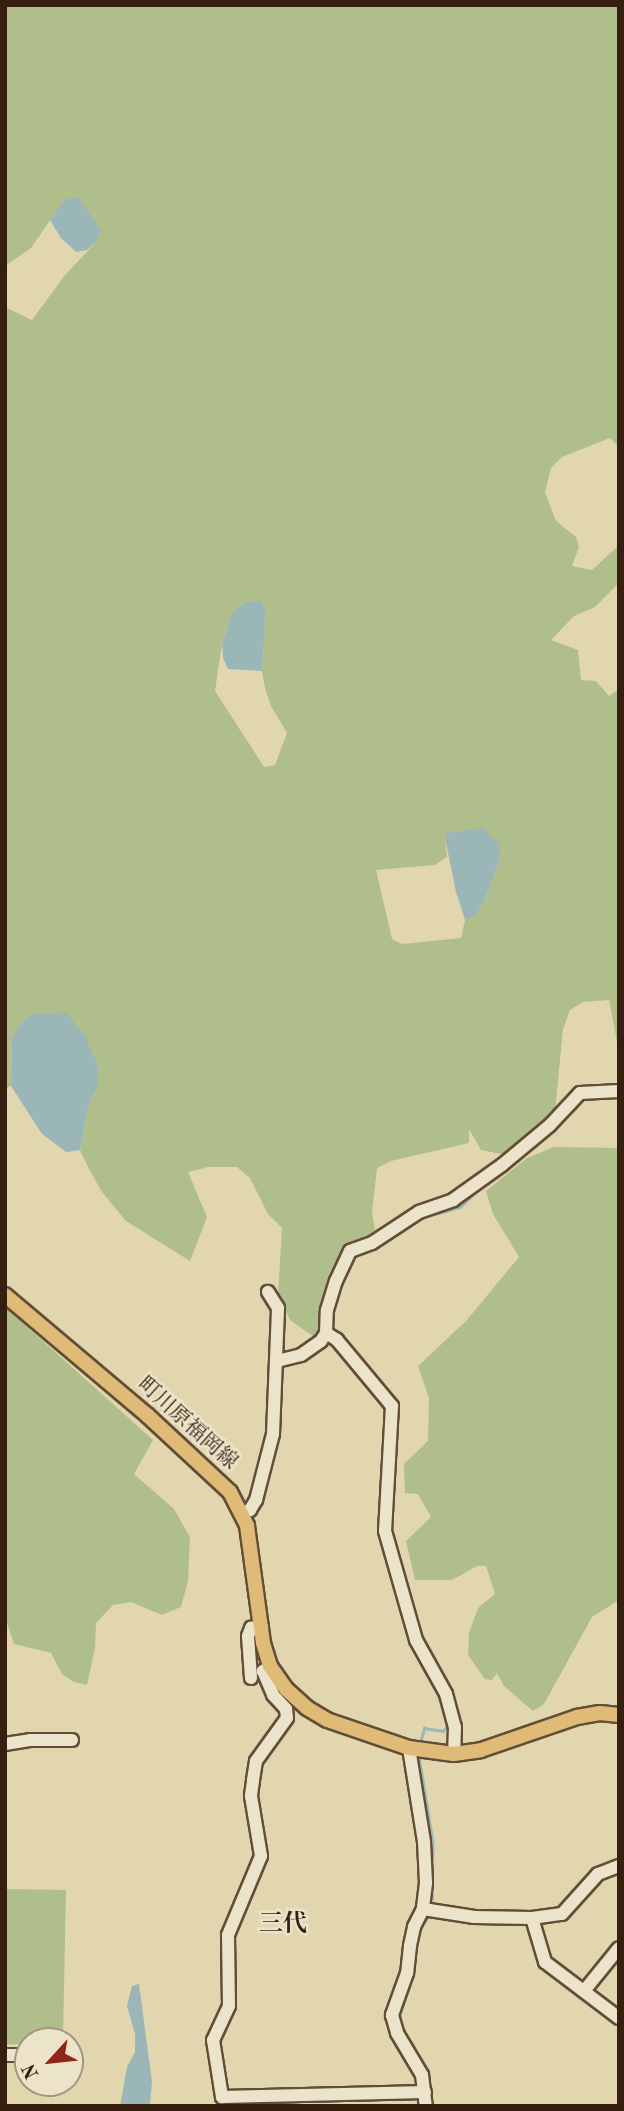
<!DOCTYPE html>
<meta charset="utf-8">
<style>
body{margin:0}
#map{position:relative;width:624px;height:2111px;overflow:hidden;background:#e1d6ae;font-family:"Old Standard TT","Noto Serif JP",serif}
div>[style]{position:absolute}
[style*='--x']{left:calc(var(--x)*1px);top:calc(var(--y)*1px);width:calc(var(--w)*1px);rotate:calc(var(--a)*1deg)}
.green>*{inset:0;background:#b0be8c}
.water>*{inset:0;background:#9bb6b7}
.stream>*{height:2.5px;margin:-1.25px;padding:0 1.25px;transform-origin:1.25px;border-radius:1.25px;background:#9bb6b7}
.roads{filter:drop-shadow(2px 0 #624d38) drop-shadow(-2px 0 #624d38) drop-shadow(0 2px #624d38) drop-shadow(0 -2px #624d38)}
.minor>*{height:12px;margin:-6px;padding:0 6px;transform-origin:6px;border-radius:6px;background:#ece4ca}
.major>*{height:14px;margin:-7px;padding:0 7px;transform-origin:7px;border-radius:7px;background:#e0bb77}
span{translate:-50% -50%;white-space:nowrap;text-align:center;line-height:1.15;-webkit-text-stroke:5px #ece4ca;paint-order:stroke}
.street-label{font-size:21px;color:#371f10}
.quarter-label{font-size:24px;color:#371f10;font-weight:700}
.frame{position:absolute;inset:0;border:7px solid #371f10;pointer-events:none}
.north{position:absolute;left:14px;top:2027px;width:70px;height:70px;box-sizing:border-box;background:#ece4ca;border:2px solid #a49580;border-radius:50%;rotate:243deg;font-size:19px;font-weight:700;line-height:28px;text-align:center;color:#371f10}
.north::after{content:'';display:block;margin:auto;width:24px;height:32px;background:#8f2418;clip-path:polygon(50% 0,100% 100%,50% 72%,0 100%)}
</style>
<div id="map">
<div class="green">
<i style="clip-path:polygon(evenodd,5px 5px,619px 5px,619px 447px,610px 438px,562px 457px,551px 468px,545px 492px,556px 521px,576px 537px,579px 547px,572px 566px,592px 570px,619px 545px,619px 583px,595px 607px,574px 616px,551px 640px,578px 650px,581px 680px,596px 681px,609px 696px,619px 689px,619px 1052px,609px 1000px,583px 1002px,570px 1010px,563px 1029px,553px 1132px,517px 1157px,481px 1150px,469px 1129px,469px 1143px,391px 1161px,377px 1168px,372px 1212px,375px 1230px,338px 1259px,331px 1272px,323px 1331px,314px 1337px,290px 1320px,278px 1295px,282px 1228px,268px 1214px,250px 1178px,237px 1167px,208px 1167px,188px 1172px,207px 1217px,190px 1261px,126px 1221px,102px 1192px,89px 1169px,80px 1150px,89px 1104px,98px 1086px,12px 1039px,11px 1086px,5px 1088px,5px 311px,7px 308px,32px 320px,65px 275px,97px 241px,64px 200px,31px 248px,5px 266px,5px 5px,232px 612px,266px 613px,262px 671px,265px 688px,271px 706px,287px 733px,275px 765px,264px 767px,215px 691px,222px 644px,232px 612px,5px 5px,445px 838px,499px 862px,486px 897px,475px 915px,465px 920px,461px 938px,402px 944px,392px 939px,376px 870px,435px 865px,447px 857px,445px 838px)"></i>
<i style="clip-path:polygon(554px 1147px,619px 1148px,619px 1600px,592px 1617px,544px 1704px,533px 1711px,504px 1686px,497px 1673px,492px 1680px,485px 1679px,468px 1655px,469px 1633px,478px 1608px,495px 1594px,486px 1566px,477px 1566px,452px 1580px,415px 1580px,406px 1541px,431px 1517px,418px 1494px,405px 1493px,404px 1464px,428px 1441px,429px 1398px,418px 1366px,466px 1321px,519px 1257px,493px 1214px,486px 1191px,527px 1158px)"></i>
<i style="clip-path:polygon(5px 1307px,153px 1440px,134px 1474px,174px 1509px,190px 1537px,188px 1581px,181px 1607px,162px 1615px,131px 1602px,113px 1605px,96px 1623px,95px 1648px,87px 1685px,74px 1682px,62px 1674px,51px 1653px,14px 1644px,5px 1617px)"></i>
<i style="clip-path:polygon(5px 1889px,66px 1890px,63px 2037px,58px 2041px,5px 2045px)"></i>
</div>
<div class="water">
<i style="clip-path:polygon(78px 197px,101px 230px,97px 241px,87px 250px,76px 252px,61px 238px,50px 220px,64px 200px)"></i>
<i style="clip-path:polygon(246px 602px,261px 602px,266px 613px,262px 671px,228px 669px,223px 658px,222px 644px,232px 612px)"></i>
<i style="clip-path:polygon(483px 828px,500px 844px,499px 862px,486px 897px,475px 916px,465px 920px,456px 892px,445px 838px,448px 833px)"></i>
<i style="clip-path:polygon(67px 1013px,85px 1036px,97px 1063px,98px 1086px,89px 1104px,80px 1150px,66px 1152px,42px 1134px,11px 1086px,12px 1039px,21px 1023px,34px 1014px)"></i>
<i style="clip-path:polygon(139px 1984px,152px 2082px,150px 2104px,120px 2106px,127px 2067px,135px 2052px,135px 2034px,127px 2006px,132px 1986px)"></i>
</div>
<div class="stream">
<i style="--x:420;--y:1218;--w:41;--a:-15.4"></i>
<i style="--x:460;--y:1207;--w:25;--a:-45"></i>
<i style="--x:419;--y:1746;--w:19;--a:-74"></i>
<i style="--x:424;--y:1728;--w:19;--a:9"></i>
<i style="--x:443;--y:1731;--w:6;--a:-51"></i>
<i style="--x:447;--y:1726;--w:37;--a:-106"></i>
<i style="--x:419;--y:1756;--w:87;--a:80.8"></i>
<i style="--x:433;--y:1842;--w:63;--a:90.9"></i>
<i style="--x:413;--y:1975;--w:32;--a:-85"></i>
<i style="--x:416;--y:1943;--w:18;--a:-74"></i>
<i style="--x:421;--y:1926;--w:14;--a:-51"></i>
<i style="--x:411;--y:1981;--w:36;--a:108"></i>
<i style="--x:400;--y:2015;--w:14;--a:82"></i>
<i style="--x:402;--y:2029;--w:53;--a:59.6"></i>
<i style="--x:429;--y:2075;--w:9;--a:90"></i>
</div>
<div class="roads">
<div class="minor">
<i style="--x:326;--y:1333;--w:13;--a:32"></i>
<i style="--x:337;--y:1340;--w:86;--a:50.2"></i>
<i style="--x:392;--y:1406;--w:125;--a:93.2"></i>
<i style="--x:385;--y:1531;--w:113;--a:74.1"></i>
<i style="--x:416;--y:1640;--w:62;--a:60.9"></i>
<i style="--x:446;--y:1694;--w:34;--a:75"></i>
<i style="--x:455;--y:1727;--w:27;--a:92"></i>
<i style="--x:277;--y:1361;--w:25;--a:-14"></i>
<i style="--x:301;--y:1355;--w:24;--a:-35"></i>
<i style="--x:321;--y:1341;--w:9;--a:-58"></i>
<i style="--x:326;--y:1333;--w:23;--a:-88"></i>
<i style="--x:327;--y:1310;--w:30;--a:-73"></i>
<i style="--x:336;--y:1281;--w:33;--a:-65"></i>
<i style="--x:350;--y:1251;--w:23;--a:-20"></i>
<i style="--x:372;--y:1243;--w:56;--a:-33.4"></i>
<i style="--x:419;--y:1212;--w:36;--a:-19"></i>
<i style="--x:453;--y:1200;--w:60;--a:-35.5"></i>
<i style="--x:502;--y:1165;--w:62;--a:-39.8"></i>
<i style="--x:550;--y:1125;--w:44;--a:-46.8"></i>
<i style="--x:580;--y:1093;--w:39;--a:-3"></i>
<i style="--x:243;--y:1513;--w:8;--a:-23"></i>
<i style="--x:250;--y:1510;--w:12;--a:-59"></i>
<i style="--x:256;--y:1500;--w:68;--a:-75.6"></i>
<i style="--x:273;--y:1434;--w:126;--a:-87.7"></i>
<i style="--x:278;--y:1308;--w:19;--a:-122"></i>
<i style="--x:270;--y:1666;--w:9;--a:144"></i>
<i style="--x:263;--y:1671;--w:26;--a:67"></i>
<i style="--x:273;--y:1695;--w:19;--a:47"></i>
<i style="--x:286;--y:1709;--w:9;--a:84"></i>
<i style="--x:287;--y:1718;--w:53;--a:125.8"></i>
<i style="--x:256;--y:1761;--w:20;--a:99"></i>
<i style="--x:253;--y:1781;--w:15;--a:98"></i>
<i style="--x:251;--y:1796;--w:61;--a:80.5"></i>
<i style="--x:261;--y:1856;--w:86;--a:112.7"></i>
<i style="--x:228;--y:1935;--w:71;--a:89.2"></i>
<i style="--x:229;--y:2006;--w:38;--a:115"></i>
<i style="--x:213;--y:2040;--w:58;--a:81"></i>
<i style="--x:222;--y:2097;--w:203;--a:-1.4"></i>
<i style="--x:251;--y:1678;--w:42;--a:-94.1"></i>
<i style="--x:248;--y:1636;--w:9;--a:-69"></i>
<i style="--x:251;--y:1628;--w:11;--a:-5"></i>
<i style="--x:5;--y:1744;--w:25;--a:-9"></i>
<i style="--x:30;--y:1740;--w:42;--a:0"></i>
<i style="--x:409;--y:1748;--w:95;--a:80.9"></i>
<i style="--x:424;--y:1842;--w:41;--a:87.2"></i>
<i style="--x:426;--y:1883;--w:26;--a:97"></i>
<i style="--x:423;--y:1909;--w:20;--a:117"></i>
<i style="--x:414;--y:1927;--w:19;--a:102"></i>
<i style="--x:410;--y:1946;--w:27;--a:96"></i>
<i style="--x:407;--y:1973;--w:45;--a:109.7"></i>
<i style="--x:392;--y:2015;--w:19;--a:74"></i>
<i style="--x:397;--y:2033;--w:49;--a:59.2"></i>
<i style="--x:422;--y:2075;--w:31;--a:83"></i>
<i style="--x:423;--y:1909;--w:52;--a:8.9"></i>
<i style="--x:474;--y:1917;--w:58;--a:1"></i>
<i style="--x:532;--y:1918;--w:30;--a:-8"></i>
<i style="--x:562;--y:1914;--w:54;--a:-48"></i>
<i style="--x:598;--y:1874;--w:22;--a:-21"></i>
<i style="--x:532;--y:1918;--w:46;--a:73.5"></i>
<i style="--x:545;--y:1962;--w:93;--a:37.1"></i>
<i style="--x:584;--y:1991;--w:55;--a:-50.9"></i>
<i style="--x:5;--y:2055;--w:23;--a:0"></i>
</div>
<div class="major">
<i style="--x:5;--y:1295;--w:186;--a:40.2"></i>
<i style="--x:147;--y:1415;--w:113;--a:42.9"></i>
<i style="--x:230;--y:1492;--w:38;--a:63"></i>
<i style="--x:247;--y:1526;--w:118;--a:82.2"></i>
<i style="--x:263;--y:1643;--w:24;--a:73"></i>
<i style="--x:270;--y:1666;--w:28;--a:55"></i>
<i style="--x:286;--y:1689;--w:28;--a:42"></i>
<i style="--x:307;--y:1708;--w:23;--a:31"></i>
<i style="--x:327;--y:1720;--w:87;--a:18.9"></i>
<i style="--x:409;--y:1748;--w:45;--a:7.6"></i>
<i style="--x:454;--y:1754;--w:27;--a:-8"></i>
<i style="--x:481;--y:1750;--w:102;--a:-19"></i>
<i style="--x:577;--y:1717;--w:23;--a:-10"></i>
<i style="--x:600;--y:1713;--w:19;--a:6"></i>
</div>
</div>
<div class="street-label">
<span style="left:187px;top:1424px;rotate:42deg">町川原福岡線</span>
</div>
<div class="quarter-label">
<span style="left:283px;top:1926px">三代</span>
</div>
<div class="frame"></div>
<div class="north">N</div>
</div>
